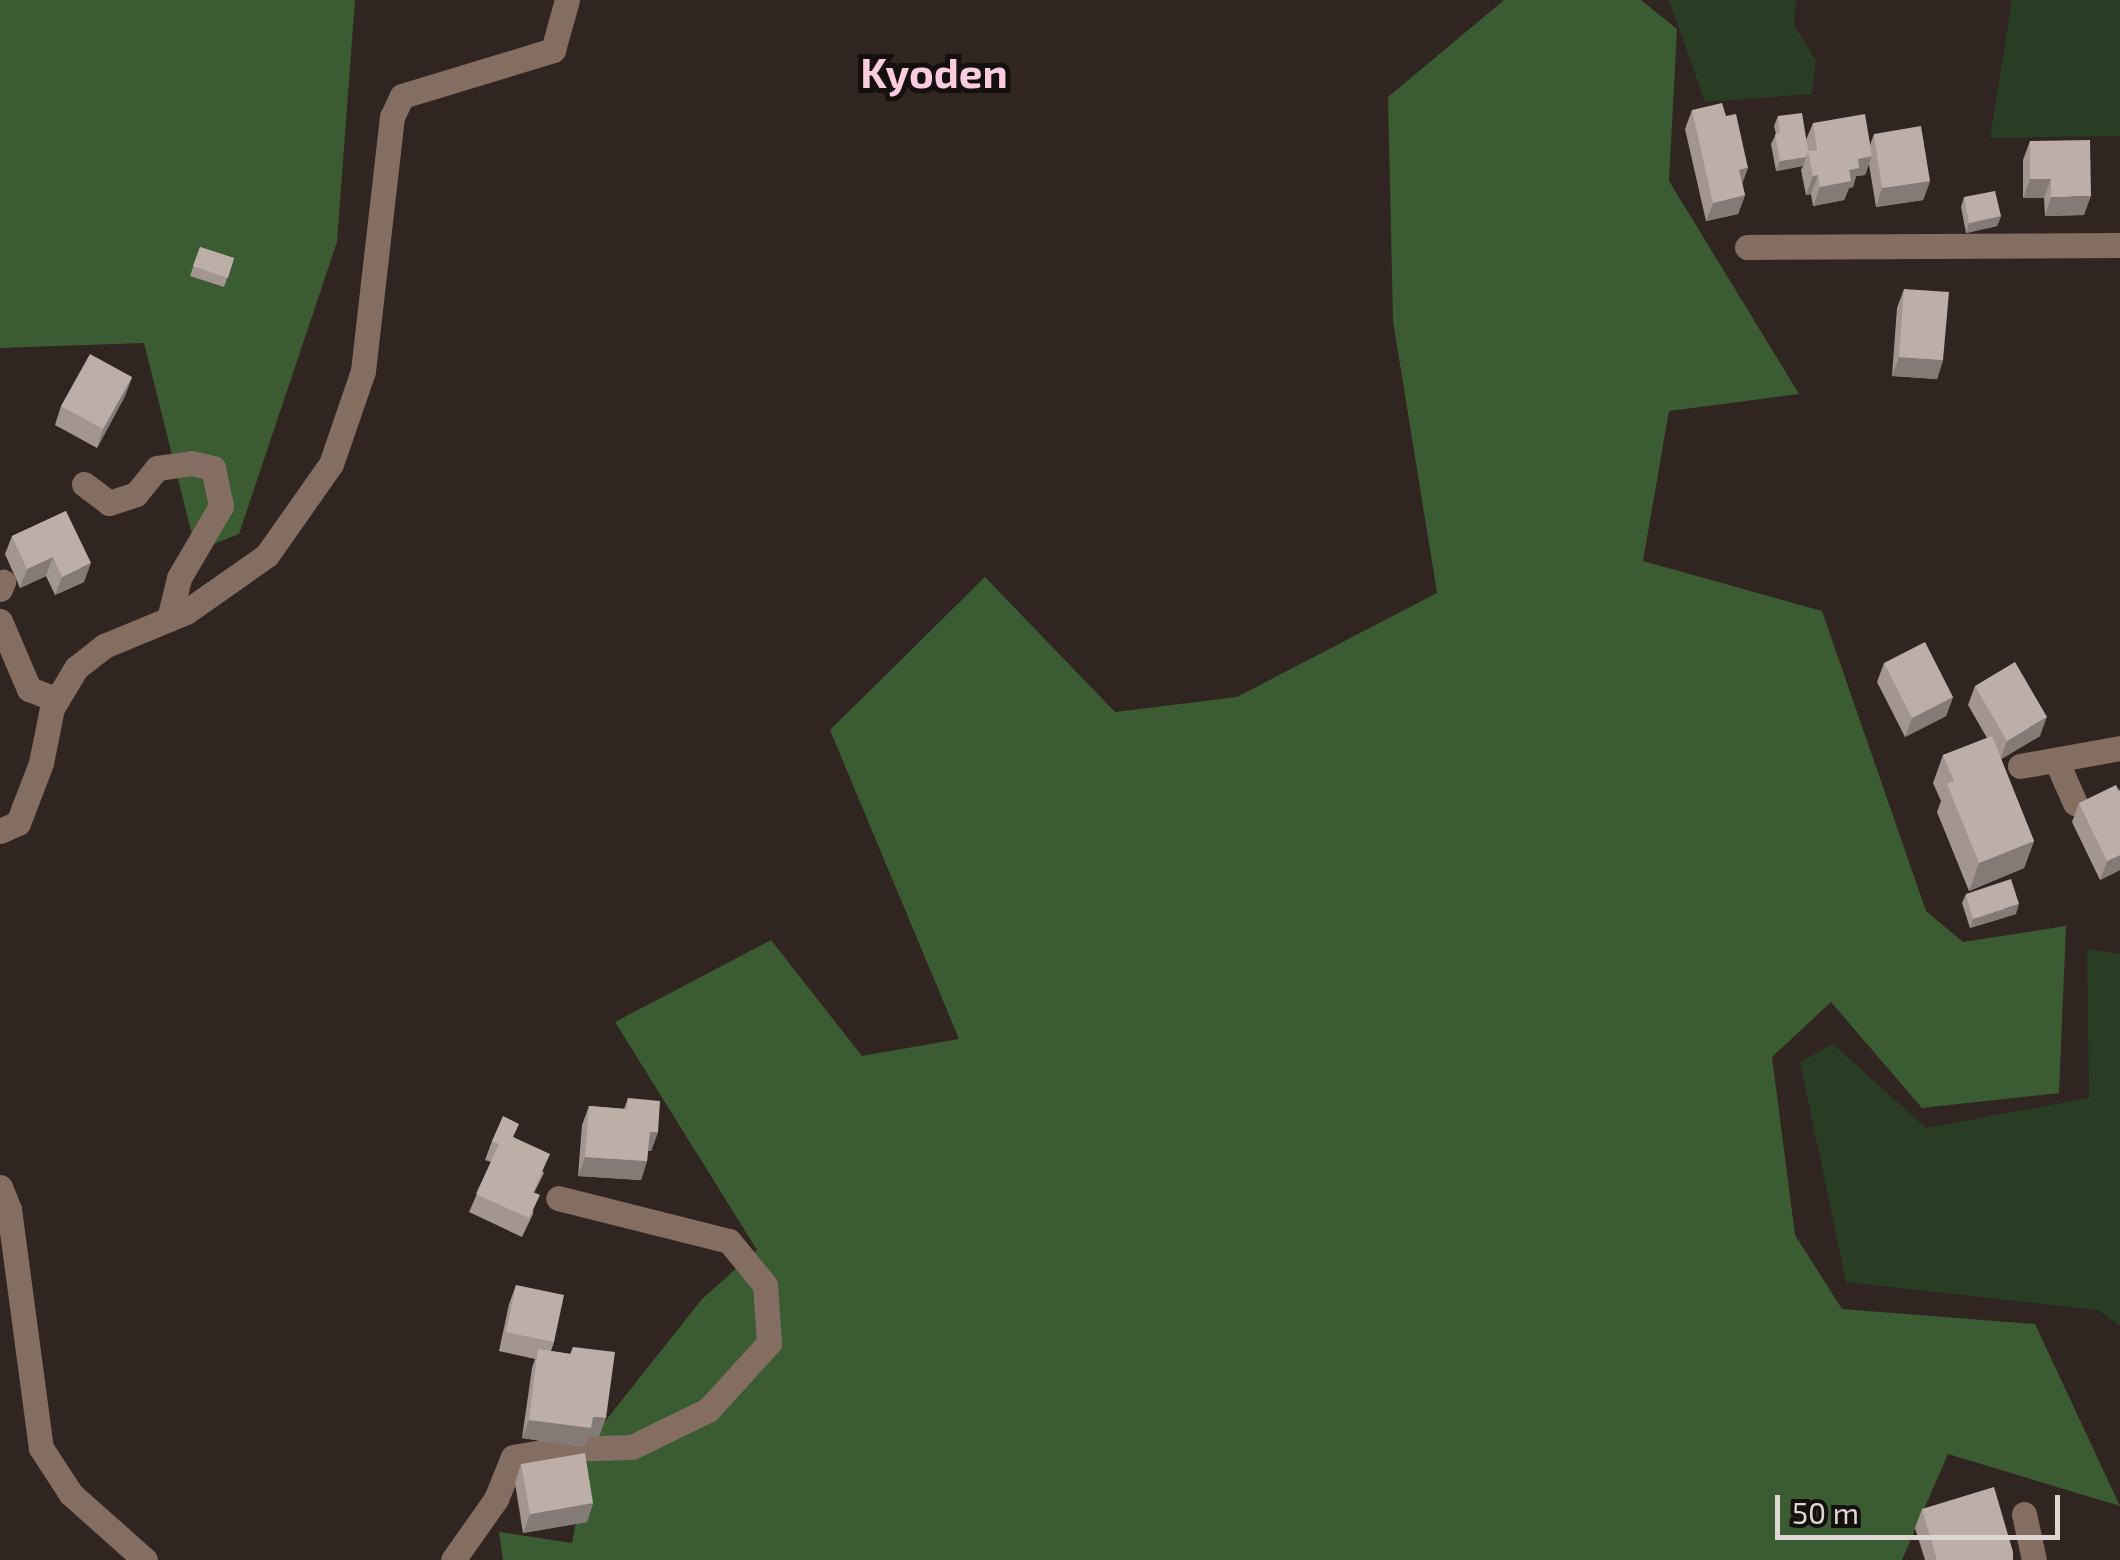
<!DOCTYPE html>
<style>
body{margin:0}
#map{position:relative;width:2120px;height:1560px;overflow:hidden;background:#302520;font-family:"Exo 2",sans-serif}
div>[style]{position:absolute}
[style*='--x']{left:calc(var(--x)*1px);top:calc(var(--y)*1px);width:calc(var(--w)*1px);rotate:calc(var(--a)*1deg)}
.green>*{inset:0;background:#293c24}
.forest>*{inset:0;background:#3b5b32}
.minor>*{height:25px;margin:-12.5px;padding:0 12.5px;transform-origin:12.5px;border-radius:12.5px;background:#846d61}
.wall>*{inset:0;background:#a39690}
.shaded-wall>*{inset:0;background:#847a76}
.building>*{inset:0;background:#bdafa8}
span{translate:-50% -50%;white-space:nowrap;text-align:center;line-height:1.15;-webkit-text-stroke:10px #14100d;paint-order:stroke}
.quarter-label{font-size:42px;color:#fbcbdf;font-weight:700}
.scale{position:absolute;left:1775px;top:1495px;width:285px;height:45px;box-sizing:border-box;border:5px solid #ddd6d2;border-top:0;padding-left:12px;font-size:30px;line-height:35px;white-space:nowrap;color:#ddd6d2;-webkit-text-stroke:8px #14100d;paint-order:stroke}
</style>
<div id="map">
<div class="green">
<i style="clip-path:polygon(1669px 0,1796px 0,1794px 25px,1816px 60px,1812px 94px,1705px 102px)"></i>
<i style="clip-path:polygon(2012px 0,2120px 0,2120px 136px,1990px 138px)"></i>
<i style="clip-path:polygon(2087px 949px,2120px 954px,2120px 1326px,2098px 1310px,1846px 1282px,1800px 1062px,1833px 1044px,1926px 1128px,2089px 1098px)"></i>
</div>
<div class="forest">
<i style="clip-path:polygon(0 0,355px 0,337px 242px,239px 534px,196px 551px,144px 343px,0 348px)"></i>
<i style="clip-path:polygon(1504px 0,1641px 0,1677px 29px,1669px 181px,1799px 394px,1669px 411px,1643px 561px,1822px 611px,1926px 911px,1963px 942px,2066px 926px,2059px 1093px,1922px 1108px,1831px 1002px,1772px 1057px,1795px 1235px,1842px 1309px,2035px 1324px,2120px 1506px,1948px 1454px,1902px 1560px,503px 1560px,499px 1532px,572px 1543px,591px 1439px,702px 1299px,757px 1250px,615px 1022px,771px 940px,862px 1056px,959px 1039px,830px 730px,985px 577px,1115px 712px,1237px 697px,1437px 593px,1393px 321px,1388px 97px)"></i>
</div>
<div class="minor">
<i style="--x:1747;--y:247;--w:373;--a:-0.3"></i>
<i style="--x:84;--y:484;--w:31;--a:37"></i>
<i style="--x:109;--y:503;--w:28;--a:-18"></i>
<i style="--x:136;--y:494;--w:33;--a:-51"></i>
<i style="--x:157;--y:468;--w:34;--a:-8"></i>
<i style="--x:191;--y:463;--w:23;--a:13"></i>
<i style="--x:213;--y:468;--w:39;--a:78"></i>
<i style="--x:221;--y:506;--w:83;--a:120.3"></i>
<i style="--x:179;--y:578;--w:42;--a:103.7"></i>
<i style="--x:0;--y:589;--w:8;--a:-67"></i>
<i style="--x:0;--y:621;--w:74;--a:66.9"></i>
<i style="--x:29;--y:689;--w:30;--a:21"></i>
<i style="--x:2056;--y:760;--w:47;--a:66.2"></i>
<i style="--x:2020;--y:766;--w:102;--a:-10.2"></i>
<i style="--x:0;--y:831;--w:20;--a:-24"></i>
<i style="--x:18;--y:823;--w:64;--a:-69"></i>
<i style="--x:41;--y:763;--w:56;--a:-78.7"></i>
<i style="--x:52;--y:708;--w:47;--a:-59"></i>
<i style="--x:76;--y:668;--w:36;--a:-38"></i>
<i style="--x:104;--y:646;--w:89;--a:-22.5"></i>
<i style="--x:186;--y:612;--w:99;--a:-35.1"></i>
<i style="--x:267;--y:555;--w:111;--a:-54.9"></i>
<i style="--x:331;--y:464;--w:98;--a:-71"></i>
<i style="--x:363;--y:371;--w:256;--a:-83.5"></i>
<i style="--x:392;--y:117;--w:23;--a:-65"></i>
<i style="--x:402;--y:96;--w:158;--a:-16.9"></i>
<i style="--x:553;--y:50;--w:52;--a:-74.4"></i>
<i style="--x:0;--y:1187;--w:24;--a:68"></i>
<i style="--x:9;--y:1209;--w:241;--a:82.4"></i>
<i style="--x:41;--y:1448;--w:55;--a:56.9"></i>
<i style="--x:71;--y:1494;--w:99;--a:41.7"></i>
<i style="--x:2024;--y:1514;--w:47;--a:77.7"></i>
<i style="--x:453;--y:1560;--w:75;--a:-54.8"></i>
<i style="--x:496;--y:1499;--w:45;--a:-68"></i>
<i style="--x:513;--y:1457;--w:48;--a:-9.7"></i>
<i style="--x:560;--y:1449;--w:72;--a:-1.6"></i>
<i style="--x:632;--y:1447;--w:85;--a:-26"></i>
<i style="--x:708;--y:1410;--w:91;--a:-47.7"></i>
<i style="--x:769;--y:1343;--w:58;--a:-93.9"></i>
<i style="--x:765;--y:1285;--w:57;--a:-129.3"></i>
<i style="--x:729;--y:1241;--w:176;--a:-165.9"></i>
</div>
<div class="wall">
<i style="clip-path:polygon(1692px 110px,1726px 116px,1745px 195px,1738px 214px,1706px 221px,1685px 129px)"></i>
<i style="clip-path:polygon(1778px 116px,1806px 140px,1813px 123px,1870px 145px,1874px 134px,1930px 181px,1923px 200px,1876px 207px,1869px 164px,1865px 175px,1856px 176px,1853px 187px,1849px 188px,1844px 200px,1813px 206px,1811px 194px,1806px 195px,1801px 170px,1803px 166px,1776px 171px,1771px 144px,1776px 134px,1774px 126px)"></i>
<i style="clip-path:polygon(2030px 141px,2084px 215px,2045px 216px,2044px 198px,2023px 198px,2023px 160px)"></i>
<i style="clip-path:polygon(1964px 197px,2001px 216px,1997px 226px,1966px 233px,1961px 207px)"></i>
<i style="clip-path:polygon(200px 247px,234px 258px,224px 287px,190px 276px)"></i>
<i style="clip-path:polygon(1904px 289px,1943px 360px,1937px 379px,1892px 376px,1897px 308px)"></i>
<i style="clip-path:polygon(132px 377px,125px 396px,97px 448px,55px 425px,61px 406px)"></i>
<i style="clip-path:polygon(66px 511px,84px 582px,55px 595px,46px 576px,20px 588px,5px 554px,12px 536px)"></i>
<i style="clip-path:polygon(1884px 663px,1953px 697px,1946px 716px,1905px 737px,1877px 682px)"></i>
<i style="clip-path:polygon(1975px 686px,2040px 736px,2001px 759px,2034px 841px,2024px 868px,1969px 891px,1937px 812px,1941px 801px,1933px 783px,1943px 755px,1987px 738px,1968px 705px)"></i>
<i style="clip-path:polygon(2120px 788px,2120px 870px,2100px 880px,2072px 822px,2079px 803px,2119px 791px)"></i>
<i style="clip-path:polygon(1966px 894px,2016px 914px,1970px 928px,1962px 903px)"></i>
<i style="clip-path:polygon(628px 1098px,658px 1132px,651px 1151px,648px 1151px,647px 1161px,641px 1180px,578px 1176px,582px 1125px,589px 1106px,624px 1109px)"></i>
<i style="clip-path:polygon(514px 1137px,544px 1173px,534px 1193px,533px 1214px,522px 1237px,469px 1212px,491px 1162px,485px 1160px,492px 1141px)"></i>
<i style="clip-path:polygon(516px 1285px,554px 1342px,551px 1351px,570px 1354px,573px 1347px,599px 1437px,589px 1436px,584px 1447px,522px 1438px,532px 1368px,535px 1359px,499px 1351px,509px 1304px)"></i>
<i style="clip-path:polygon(521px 1464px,593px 1503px,587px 1522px,523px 1533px,515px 1483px)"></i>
<i style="clip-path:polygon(1922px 1509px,2013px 1560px,1925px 1560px,1915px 1528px)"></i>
</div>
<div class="shaded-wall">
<i style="clip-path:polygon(1872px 156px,1865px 175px,1856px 176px,1853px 187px,1849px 188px,1844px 200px,1813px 206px,1820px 187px,1849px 170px,1858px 159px)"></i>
<i style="clip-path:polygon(1806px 157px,1803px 166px,1776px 171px,1780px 161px)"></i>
<i style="clip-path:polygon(1748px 168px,1741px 187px,1739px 170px)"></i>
<i style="clip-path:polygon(1818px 175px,1811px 194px,1806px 195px,1813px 176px)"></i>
<i style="clip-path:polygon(2030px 179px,2051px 179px,2044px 198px,2023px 198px)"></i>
<i style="clip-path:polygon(1930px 181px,1923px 200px,1876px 207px,1882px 188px)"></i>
<i style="clip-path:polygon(1745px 195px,1738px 214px,1706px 221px,1713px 203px)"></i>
<i style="clip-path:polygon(2091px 196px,2084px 215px,2045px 216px,2051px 197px)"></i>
<i style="clip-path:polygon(2001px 216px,1997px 226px,1966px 233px,1969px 223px)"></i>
<i style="clip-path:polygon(1899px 357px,1943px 360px,1937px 379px,1892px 376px)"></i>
<i style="clip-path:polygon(132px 377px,125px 396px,97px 448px,103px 429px)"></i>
<i style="clip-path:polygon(53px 557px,46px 576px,20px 588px,27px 569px)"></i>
<i style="clip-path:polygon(91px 563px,84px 582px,55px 595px,62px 577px)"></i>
<i style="clip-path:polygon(1953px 697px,1946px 716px,1905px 737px,1912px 718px)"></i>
<i style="clip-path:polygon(2047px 717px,2040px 736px,2000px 760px,2007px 741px)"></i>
<i style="clip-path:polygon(2034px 841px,2024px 868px,1969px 891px,1979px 863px)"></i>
<i style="clip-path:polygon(2120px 855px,2120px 870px,2100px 880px,2107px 861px)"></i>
<i style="clip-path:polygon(2019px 904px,2016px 914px,1970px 928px,1973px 919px)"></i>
<i style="clip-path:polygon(650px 1132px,658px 1132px,651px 1151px,643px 1150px)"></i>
<i style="clip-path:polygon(585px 1157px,647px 1161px,641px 1180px,578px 1176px)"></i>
<i style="clip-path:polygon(593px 1417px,606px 1418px,599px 1437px,589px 1436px,584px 1447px,522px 1438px,529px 1420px)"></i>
<i style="clip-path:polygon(593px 1503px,587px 1522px,523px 1533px,530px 1514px)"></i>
</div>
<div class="building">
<i style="clip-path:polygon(1722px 103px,1726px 116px,1736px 114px,1748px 168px,1739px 170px,1745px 195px,1713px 203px,1692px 110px)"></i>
<i style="clip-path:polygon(1802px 113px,1809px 156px,1808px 151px,1806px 157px,1780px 161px,1775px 134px,1780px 133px,1778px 116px)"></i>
<i style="clip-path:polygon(1865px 114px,1872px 156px,1858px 159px,1859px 168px,1849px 170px,1851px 181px,1820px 187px,1818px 175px,1813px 176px,1808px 151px,1817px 150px,1813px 123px)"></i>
<i style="clip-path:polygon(1921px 126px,1930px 181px,1882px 188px,1874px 134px)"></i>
<i style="clip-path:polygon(2090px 140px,2091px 196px,2051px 197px,2051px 179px,2030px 179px,2030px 141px)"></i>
<i style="clip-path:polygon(1995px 191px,2001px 216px,1969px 223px,1964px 197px)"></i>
<i style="clip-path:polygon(200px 247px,234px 258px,228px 278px,193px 266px)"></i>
<i style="clip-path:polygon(1904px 289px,1949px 292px,1943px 360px,1899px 357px)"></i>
<i style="clip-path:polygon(90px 354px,132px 377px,103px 429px,61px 406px)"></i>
<i style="clip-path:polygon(66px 511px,91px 563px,62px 577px,53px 557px,27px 569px,12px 536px)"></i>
<i style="clip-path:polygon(1925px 642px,1953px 697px,1912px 718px,1884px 663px)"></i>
<i style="clip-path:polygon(2015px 662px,2047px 717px,2007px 741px,1975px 686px)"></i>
<i style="clip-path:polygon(1992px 736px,2034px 841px,1979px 863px,1947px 784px,1954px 781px,1943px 755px)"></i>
<i style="clip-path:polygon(2116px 785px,2120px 793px,2120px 855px,2107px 861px,2079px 803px)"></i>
<i style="clip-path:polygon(2011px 879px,2019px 904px,1973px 919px,1966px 894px)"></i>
<i style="clip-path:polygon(628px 1098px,660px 1101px,658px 1132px,650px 1132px,647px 1161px,585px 1157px,589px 1106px,627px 1109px)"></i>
<i style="clip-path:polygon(503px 1116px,519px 1124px,513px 1137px,550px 1154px,533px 1192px,540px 1195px,529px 1218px,476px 1194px,499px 1144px,492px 1141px)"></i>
<i style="clip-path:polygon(516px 1285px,564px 1295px,554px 1342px,506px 1332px)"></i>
<i style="clip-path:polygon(573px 1347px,615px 1352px,606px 1418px,593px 1417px,591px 1428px,529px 1420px,538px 1349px,571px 1354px)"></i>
<i style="clip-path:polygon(585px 1453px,593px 1503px,530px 1514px,521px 1464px)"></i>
<i style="clip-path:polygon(1994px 1487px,2013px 1552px,2013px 1560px,1937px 1560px,1922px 1509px)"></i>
</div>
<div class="quarter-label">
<span style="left:934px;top:71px">Kyoden</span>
</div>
<div class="scale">50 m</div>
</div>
